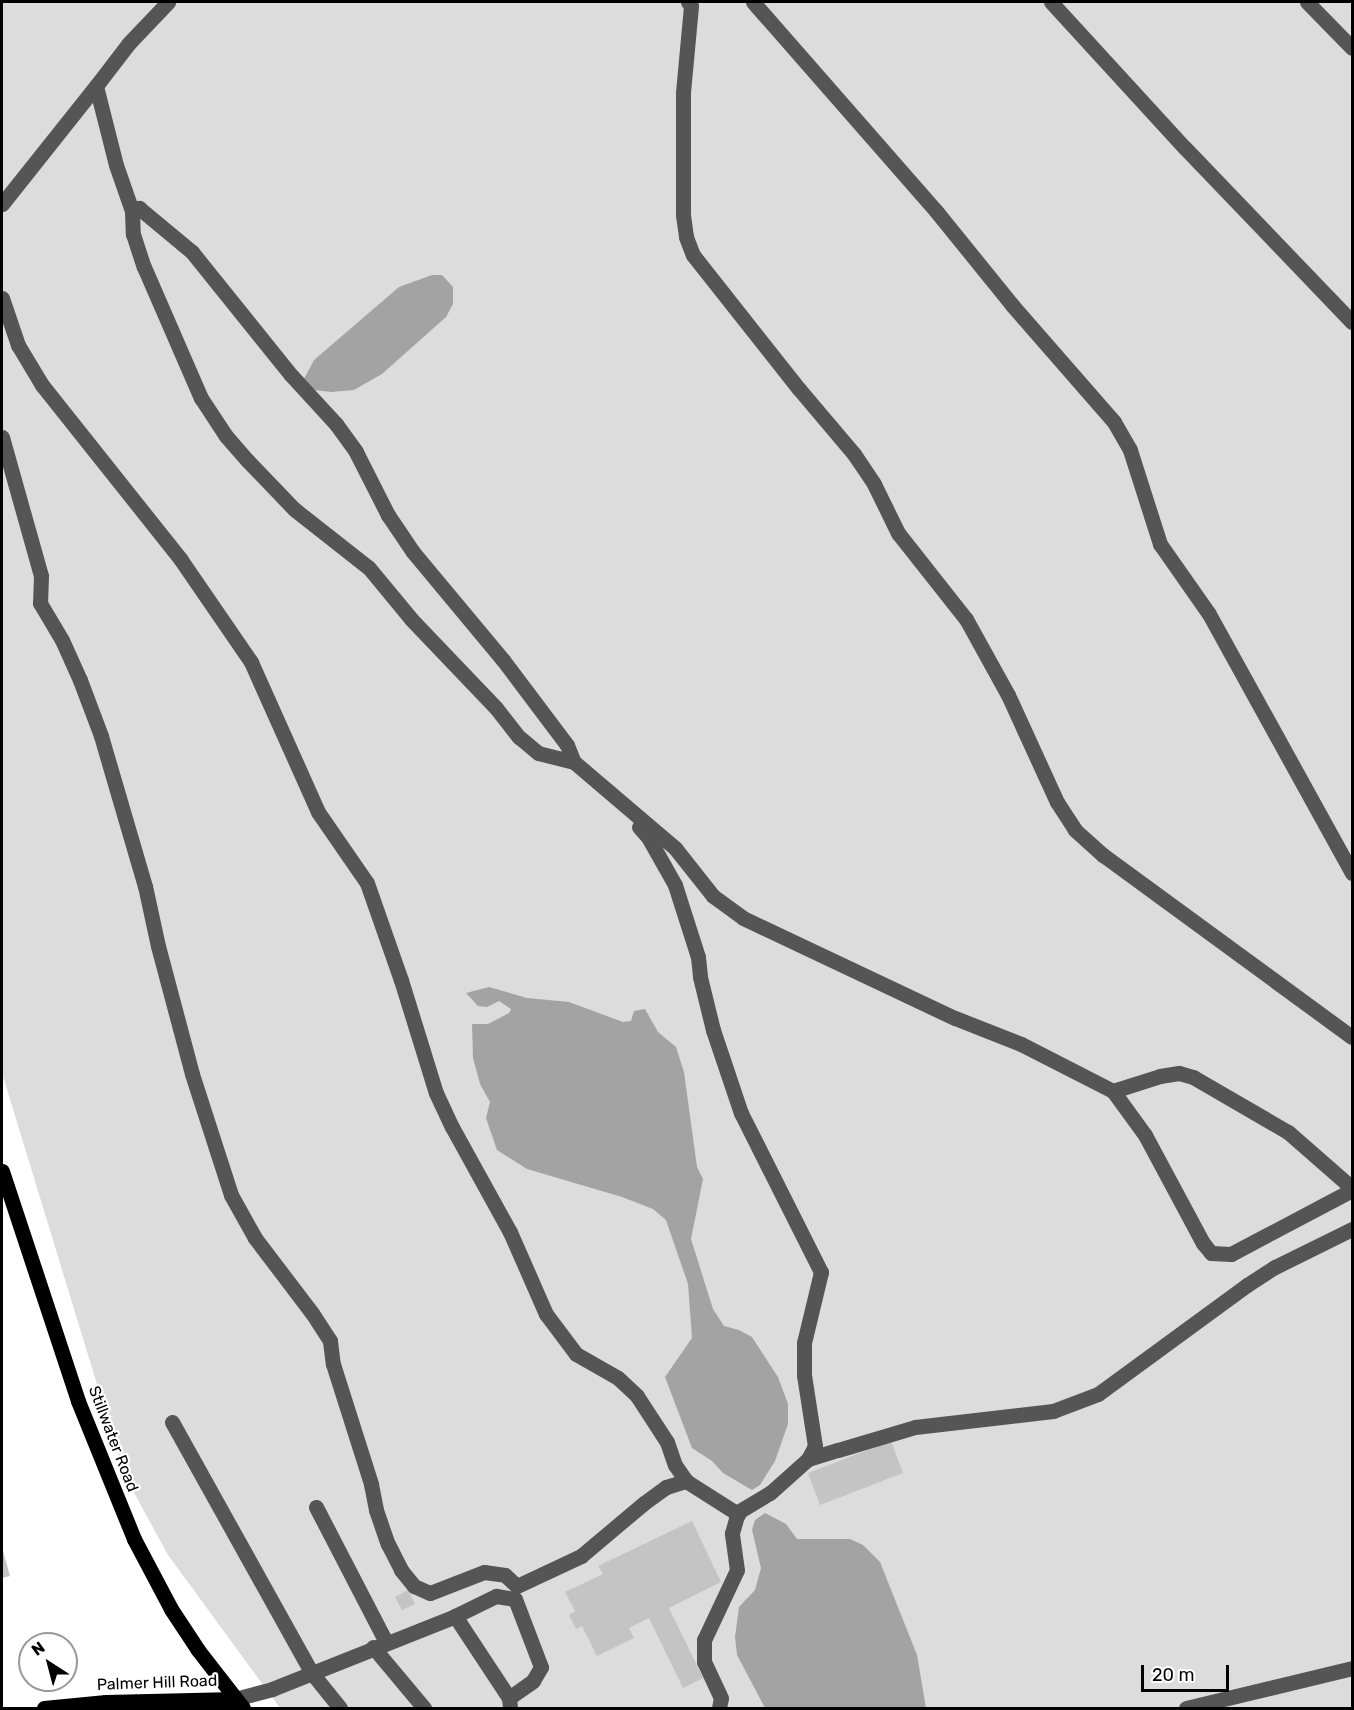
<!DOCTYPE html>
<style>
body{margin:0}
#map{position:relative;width:1354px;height:1710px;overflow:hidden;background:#fff;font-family:Rubik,sans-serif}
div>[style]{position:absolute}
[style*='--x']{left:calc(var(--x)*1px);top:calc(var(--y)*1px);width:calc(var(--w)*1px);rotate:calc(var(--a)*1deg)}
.green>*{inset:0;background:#dcdcdc}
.water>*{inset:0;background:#a3a3a3}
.building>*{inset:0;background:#c4c4c4}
.minor>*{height:15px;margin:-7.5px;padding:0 7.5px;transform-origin:7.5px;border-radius:7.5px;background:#555}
.major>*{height:15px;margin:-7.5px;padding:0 7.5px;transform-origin:7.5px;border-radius:7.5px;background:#000}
span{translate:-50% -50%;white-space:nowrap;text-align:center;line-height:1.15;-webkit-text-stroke:4.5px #fff;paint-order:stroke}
.street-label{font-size:16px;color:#000}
.frame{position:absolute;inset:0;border:3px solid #000;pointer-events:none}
.north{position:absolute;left:18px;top:1632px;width:60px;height:60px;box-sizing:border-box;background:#fff;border:2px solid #999;border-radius:50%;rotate:324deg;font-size:16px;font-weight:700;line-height:24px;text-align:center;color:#000}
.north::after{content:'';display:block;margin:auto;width:21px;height:27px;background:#000;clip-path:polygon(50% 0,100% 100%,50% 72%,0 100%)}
.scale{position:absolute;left:1141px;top:1665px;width:88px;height:27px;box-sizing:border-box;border:3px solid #000;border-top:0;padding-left:8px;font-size:18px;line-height:21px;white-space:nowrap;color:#000;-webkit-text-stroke:4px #fff;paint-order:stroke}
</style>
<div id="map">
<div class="green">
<i style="clip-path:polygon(2px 2px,1352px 2px,1352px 1708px,280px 1708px,168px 1555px,125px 1476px,2px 1073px)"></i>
</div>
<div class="water">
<i style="clip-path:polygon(432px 275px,442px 275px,453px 287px,453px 304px,446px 317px,382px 374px,354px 390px,331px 392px,314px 390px,304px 379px,314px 360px,399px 287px)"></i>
<i style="clip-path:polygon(489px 987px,527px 998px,569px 1002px,623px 1022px,631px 1021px,634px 1011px,645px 1009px,658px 1032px,676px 1047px,684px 1072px,697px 1167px,703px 1179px,691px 1239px,713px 1309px,724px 1326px,739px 1330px,752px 1337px,778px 1377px,788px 1404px,788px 1424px,775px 1461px,760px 1485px,752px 1490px,723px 1473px,712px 1461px,692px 1448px,665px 1377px,692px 1338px,688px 1284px,666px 1220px,653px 1209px,622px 1197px,527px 1169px,497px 1150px,486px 1118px,490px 1102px,480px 1084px,473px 1058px,472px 1024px,488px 1024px,509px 1013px,511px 1009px,499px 1001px,487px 1007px,478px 1006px,466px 993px)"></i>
<i style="clip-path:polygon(765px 1513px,786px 1524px,797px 1539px,850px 1539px,863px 1545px,880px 1562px,917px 1655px,926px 1708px,765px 1708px,737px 1655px,735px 1637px,739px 1607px,755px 1590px,761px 1568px,752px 1530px,755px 1520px)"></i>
</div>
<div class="building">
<i style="clip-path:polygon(891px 1441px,903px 1473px,820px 1505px,808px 1473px)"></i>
<i style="clip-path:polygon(692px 1521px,721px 1582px,669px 1608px,703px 1678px,683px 1688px,649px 1618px,629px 1628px,634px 1638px,597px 1656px,582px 1626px,576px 1629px,569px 1615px,575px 1611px,565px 1592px,603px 1574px,598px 1566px)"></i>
<i style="clip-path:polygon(2px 1547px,10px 1576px,2px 1578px)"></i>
<i style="clip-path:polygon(408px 1590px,415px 1604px,402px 1610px,395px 1597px)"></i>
</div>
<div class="minor">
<i style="--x:688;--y:2;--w:5;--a:53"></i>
<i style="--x:691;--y:6;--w:87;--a:95.3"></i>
<i style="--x:683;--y:93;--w:122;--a:90"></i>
<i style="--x:683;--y:215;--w:22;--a:82"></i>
<i style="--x:686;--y:237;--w:19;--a:69"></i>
<i style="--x:693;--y:255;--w:171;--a:51.7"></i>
<i style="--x:799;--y:389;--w:85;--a:49.8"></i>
<i style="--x:854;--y:454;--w:36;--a:56"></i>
<i style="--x:874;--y:484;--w:55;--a:63.9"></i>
<i style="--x:898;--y:533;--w:110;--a:51.7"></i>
<i style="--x:966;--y:619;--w:87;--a:61.1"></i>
<i style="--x:1008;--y:695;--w:118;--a:65.4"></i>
<i style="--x:1057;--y:802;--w:33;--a:57"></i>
<i style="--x:1075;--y:830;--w:38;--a:42"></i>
<i style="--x:1103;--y:855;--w:308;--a:36.2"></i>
<i style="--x:753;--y:2;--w:278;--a:48.8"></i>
<i style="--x:936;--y:211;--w:121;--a:51"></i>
<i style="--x:1012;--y:305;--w:155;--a:48.9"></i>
<i style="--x:1114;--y:422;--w:32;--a:60"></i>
<i style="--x:1130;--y:450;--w:99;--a:72.3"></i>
<i style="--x:1160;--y:544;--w:85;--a:55"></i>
<i style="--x:1209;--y:614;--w:296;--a:61.1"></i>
<i style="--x:1051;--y:2;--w:198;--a:47.5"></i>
<i style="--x:1185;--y:148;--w:241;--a:46.2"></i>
<i style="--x:1307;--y:2;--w:64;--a:45.6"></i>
<i style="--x:96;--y:86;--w:54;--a:-52.5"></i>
<i style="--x:129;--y:43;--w:57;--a:-46.4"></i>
<i style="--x:2;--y:204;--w:151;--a:-51.5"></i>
<i style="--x:96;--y:86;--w:81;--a:75.8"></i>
<i style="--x:116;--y:165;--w:49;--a:70.8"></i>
<i style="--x:132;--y:211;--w:23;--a:88"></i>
<i style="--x:133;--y:234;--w:35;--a:72"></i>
<i style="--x:144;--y:267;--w:143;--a:66.5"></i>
<i style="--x:201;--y:398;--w:45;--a:56.7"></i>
<i style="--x:226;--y:436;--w:33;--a:49"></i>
<i style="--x:248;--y:461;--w:66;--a:46.2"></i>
<i style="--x:294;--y:509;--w:95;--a:38.2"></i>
<i style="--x:369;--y:568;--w:67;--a:50.4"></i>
<i style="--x:412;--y:620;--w:122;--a:46.3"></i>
<i style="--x:496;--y:708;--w:37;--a:52"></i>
<i style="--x:519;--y:737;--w:25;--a:40"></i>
<i style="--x:538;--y:753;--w:37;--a:14"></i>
<i style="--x:574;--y:762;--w:133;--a:40.4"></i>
<i style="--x:675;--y:848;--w:61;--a:51.6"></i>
<i style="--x:713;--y:896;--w:37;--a:36"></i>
<i style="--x:743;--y:918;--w:234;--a:25.3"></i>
<i style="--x:955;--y:1018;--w:71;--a:21.5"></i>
<i style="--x:1021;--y:1044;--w:103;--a:27.1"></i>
<i style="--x:1113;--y:1091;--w:54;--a:54"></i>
<i style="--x:1145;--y:1135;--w:123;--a:61.8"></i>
<i style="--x:1203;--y:1243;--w:13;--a:51"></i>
<i style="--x:1211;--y:1253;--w:20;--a:3"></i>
<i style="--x:1231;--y:1254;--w:137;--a:-27.9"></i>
<i style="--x:132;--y:211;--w:8;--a:-23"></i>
<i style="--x:139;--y:208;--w:69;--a:39.7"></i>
<i style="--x:192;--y:252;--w:158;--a:51.2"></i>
<i style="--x:291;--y:375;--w:67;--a:47.4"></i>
<i style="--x:336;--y:424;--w:34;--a:54"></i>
<i style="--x:356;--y:452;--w:71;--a:63.1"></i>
<i style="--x:388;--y:515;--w:45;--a:56"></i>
<i style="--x:413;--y:552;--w:141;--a:50.2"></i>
<i style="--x:503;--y:660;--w:106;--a:53"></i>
<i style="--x:567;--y:745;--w:18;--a:68"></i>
<i style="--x:2;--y:298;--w:50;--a:71.2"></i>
<i style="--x:18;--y:345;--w:47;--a:59"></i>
<i style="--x:42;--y:385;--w:223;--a:51.5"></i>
<i style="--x:181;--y:560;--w:124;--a:55.5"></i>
<i style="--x:251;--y:662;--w:164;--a:65.9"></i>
<i style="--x:318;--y:812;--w:86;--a:55.4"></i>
<i style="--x:367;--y:883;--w:103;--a:70.7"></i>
<i style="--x:401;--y:980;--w:118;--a:72.8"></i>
<i style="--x:436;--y:1093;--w:38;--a:65"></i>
<i style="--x:452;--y:1127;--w:120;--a:61.1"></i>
<i style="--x:510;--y:1232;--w:90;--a:66.3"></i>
<i style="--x:546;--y:1314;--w:50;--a:53.1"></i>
<i style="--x:576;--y:1354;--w:48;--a:29.7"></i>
<i style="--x:618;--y:1378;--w:26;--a:43"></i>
<i style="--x:637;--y:1396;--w:55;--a:56.9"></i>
<i style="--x:667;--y:1442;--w:24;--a:71"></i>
<i style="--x:675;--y:1465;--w:19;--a:55"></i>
<i style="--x:686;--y:1481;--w:62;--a:32.4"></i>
<i style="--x:2;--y:437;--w:144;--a:74.3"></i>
<i style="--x:41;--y:576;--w:27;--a:92"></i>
<i style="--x:40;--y:603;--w:43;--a:59.3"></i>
<i style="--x:62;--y:640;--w:44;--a:65.8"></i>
<i style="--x:80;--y:680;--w:60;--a:69.4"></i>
<i style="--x:101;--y:736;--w:156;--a:73.7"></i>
<i style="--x:145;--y:886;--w:61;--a:77.8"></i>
<i style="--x:158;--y:946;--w:132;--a:75.1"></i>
<i style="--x:192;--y:1074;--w:127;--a:72.1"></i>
<i style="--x:231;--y:1195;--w:49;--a:60.8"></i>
<i style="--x:255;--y:1238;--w:94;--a:52.8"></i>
<i style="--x:312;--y:1313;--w:33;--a:57"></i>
<i style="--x:330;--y:1341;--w:23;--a:83"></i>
<i style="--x:333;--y:1364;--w:126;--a:72.4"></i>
<i style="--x:371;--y:1484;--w:26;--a:79"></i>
<i style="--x:376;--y:1510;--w:36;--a:71"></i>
<i style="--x:388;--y:1544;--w:29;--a:63"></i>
<i style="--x:401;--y:1570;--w:21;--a:51"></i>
<i style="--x:414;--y:1586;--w:17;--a:24"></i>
<i style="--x:430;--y:1593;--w:58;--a:-21.3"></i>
<i style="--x:484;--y:1572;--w:21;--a:8"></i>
<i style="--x:505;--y:1575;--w:16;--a:43"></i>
<i style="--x:517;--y:1586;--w:71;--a:-25.1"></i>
<i style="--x:581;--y:1556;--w:82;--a:-40.1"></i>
<i style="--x:644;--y:1503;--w:27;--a:-36"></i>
<i style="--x:666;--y:1487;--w:21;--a:-17"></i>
<i style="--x:639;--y:827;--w:13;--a:48"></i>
<i style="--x:648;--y:837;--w:55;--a:60.6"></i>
<i style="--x:675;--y:885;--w:76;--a:72.3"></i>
<i style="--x:698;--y:957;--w:20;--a:84"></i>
<i style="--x:700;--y:977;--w:55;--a:76.2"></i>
<i style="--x:713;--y:1030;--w:88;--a:71.4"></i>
<i style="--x:741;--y:1113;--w:178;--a:63.3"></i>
<i style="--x:821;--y:1272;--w:73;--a:103.5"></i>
<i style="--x:804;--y:1343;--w:32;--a:90"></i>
<i style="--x:804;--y:1375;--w:72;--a:81.2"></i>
<i style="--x:815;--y:1446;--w:15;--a:118"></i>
<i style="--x:1113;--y:1091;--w:49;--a:-17.7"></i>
<i style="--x:1160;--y:1076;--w:19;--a:-9"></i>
<i style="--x:1179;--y:1073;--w:15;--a:16"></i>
<i style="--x:1193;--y:1077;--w:110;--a:30.1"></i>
<i style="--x:1288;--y:1132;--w:85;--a:41.2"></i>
<i style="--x:172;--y:1422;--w:286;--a:60.9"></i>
<i style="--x:311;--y:1672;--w:46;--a:51.1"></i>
<i style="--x:316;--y:1507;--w:152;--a:62.6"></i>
<i style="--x:455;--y:1616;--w:46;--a:-26"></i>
<i style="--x:496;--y:1596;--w:19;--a:9"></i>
<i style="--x:515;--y:1599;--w:73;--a:69.1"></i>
<i style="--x:541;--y:1667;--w:16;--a:120"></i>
<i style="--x:533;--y:1681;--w:29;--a:145"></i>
<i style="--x:373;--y:1647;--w:80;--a:50.1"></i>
<i style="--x:235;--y:1699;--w:38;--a:-15"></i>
<i style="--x:272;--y:1689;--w:197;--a:-21.7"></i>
<i style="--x:455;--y:1616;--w:98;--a:56.6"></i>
<i style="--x:509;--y:1698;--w:10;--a:84"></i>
<i style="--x:719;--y:1708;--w:10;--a:-79"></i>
<i style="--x:721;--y:1698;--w:40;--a:-115"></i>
<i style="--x:704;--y:1662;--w:22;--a:-90"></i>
<i style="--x:704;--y:1640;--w:77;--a:-64.8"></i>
<i style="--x:737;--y:1570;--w:37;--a:-98"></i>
<i style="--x:732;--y:1533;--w:22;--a:-74"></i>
<i style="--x:738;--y:1512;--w:37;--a:-31"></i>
<i style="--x:770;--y:1493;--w:51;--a:-41.8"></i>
<i style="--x:808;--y:1459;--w:31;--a:-17"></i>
<i style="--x:838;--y:1450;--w:80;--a:-16.6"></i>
<i style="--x:915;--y:1427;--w:139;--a:-6.6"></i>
<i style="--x:1053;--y:1411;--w:48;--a:-20.7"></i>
<i style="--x:1098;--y:1394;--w:185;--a:-36.2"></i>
<i style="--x:1247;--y:1285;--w:33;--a:-33"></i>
<i style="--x:1275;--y:1267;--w:86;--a:-26.3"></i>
<i style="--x:1186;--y:1708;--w:171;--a:-13.5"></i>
</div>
<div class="major">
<i style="--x:2;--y:1171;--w:242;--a:71.7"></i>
<i style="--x:78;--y:1401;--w:149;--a:67.9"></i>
<i style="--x:134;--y:1539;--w:79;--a:62.1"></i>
<i style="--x:171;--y:1609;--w:49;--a:56.6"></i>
<i style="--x:198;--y:1650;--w:73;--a:52.2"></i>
<i style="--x:44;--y:1708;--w:62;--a:-5.5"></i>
<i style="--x:106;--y:1702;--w:129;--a:-1.3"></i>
</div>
<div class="street-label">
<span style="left:113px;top:1439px;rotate:69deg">Stillwater Road</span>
<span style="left:157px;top:1683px;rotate:-2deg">Palmer Hill Road</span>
</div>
<div class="frame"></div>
<div class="north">N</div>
<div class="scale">20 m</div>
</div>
